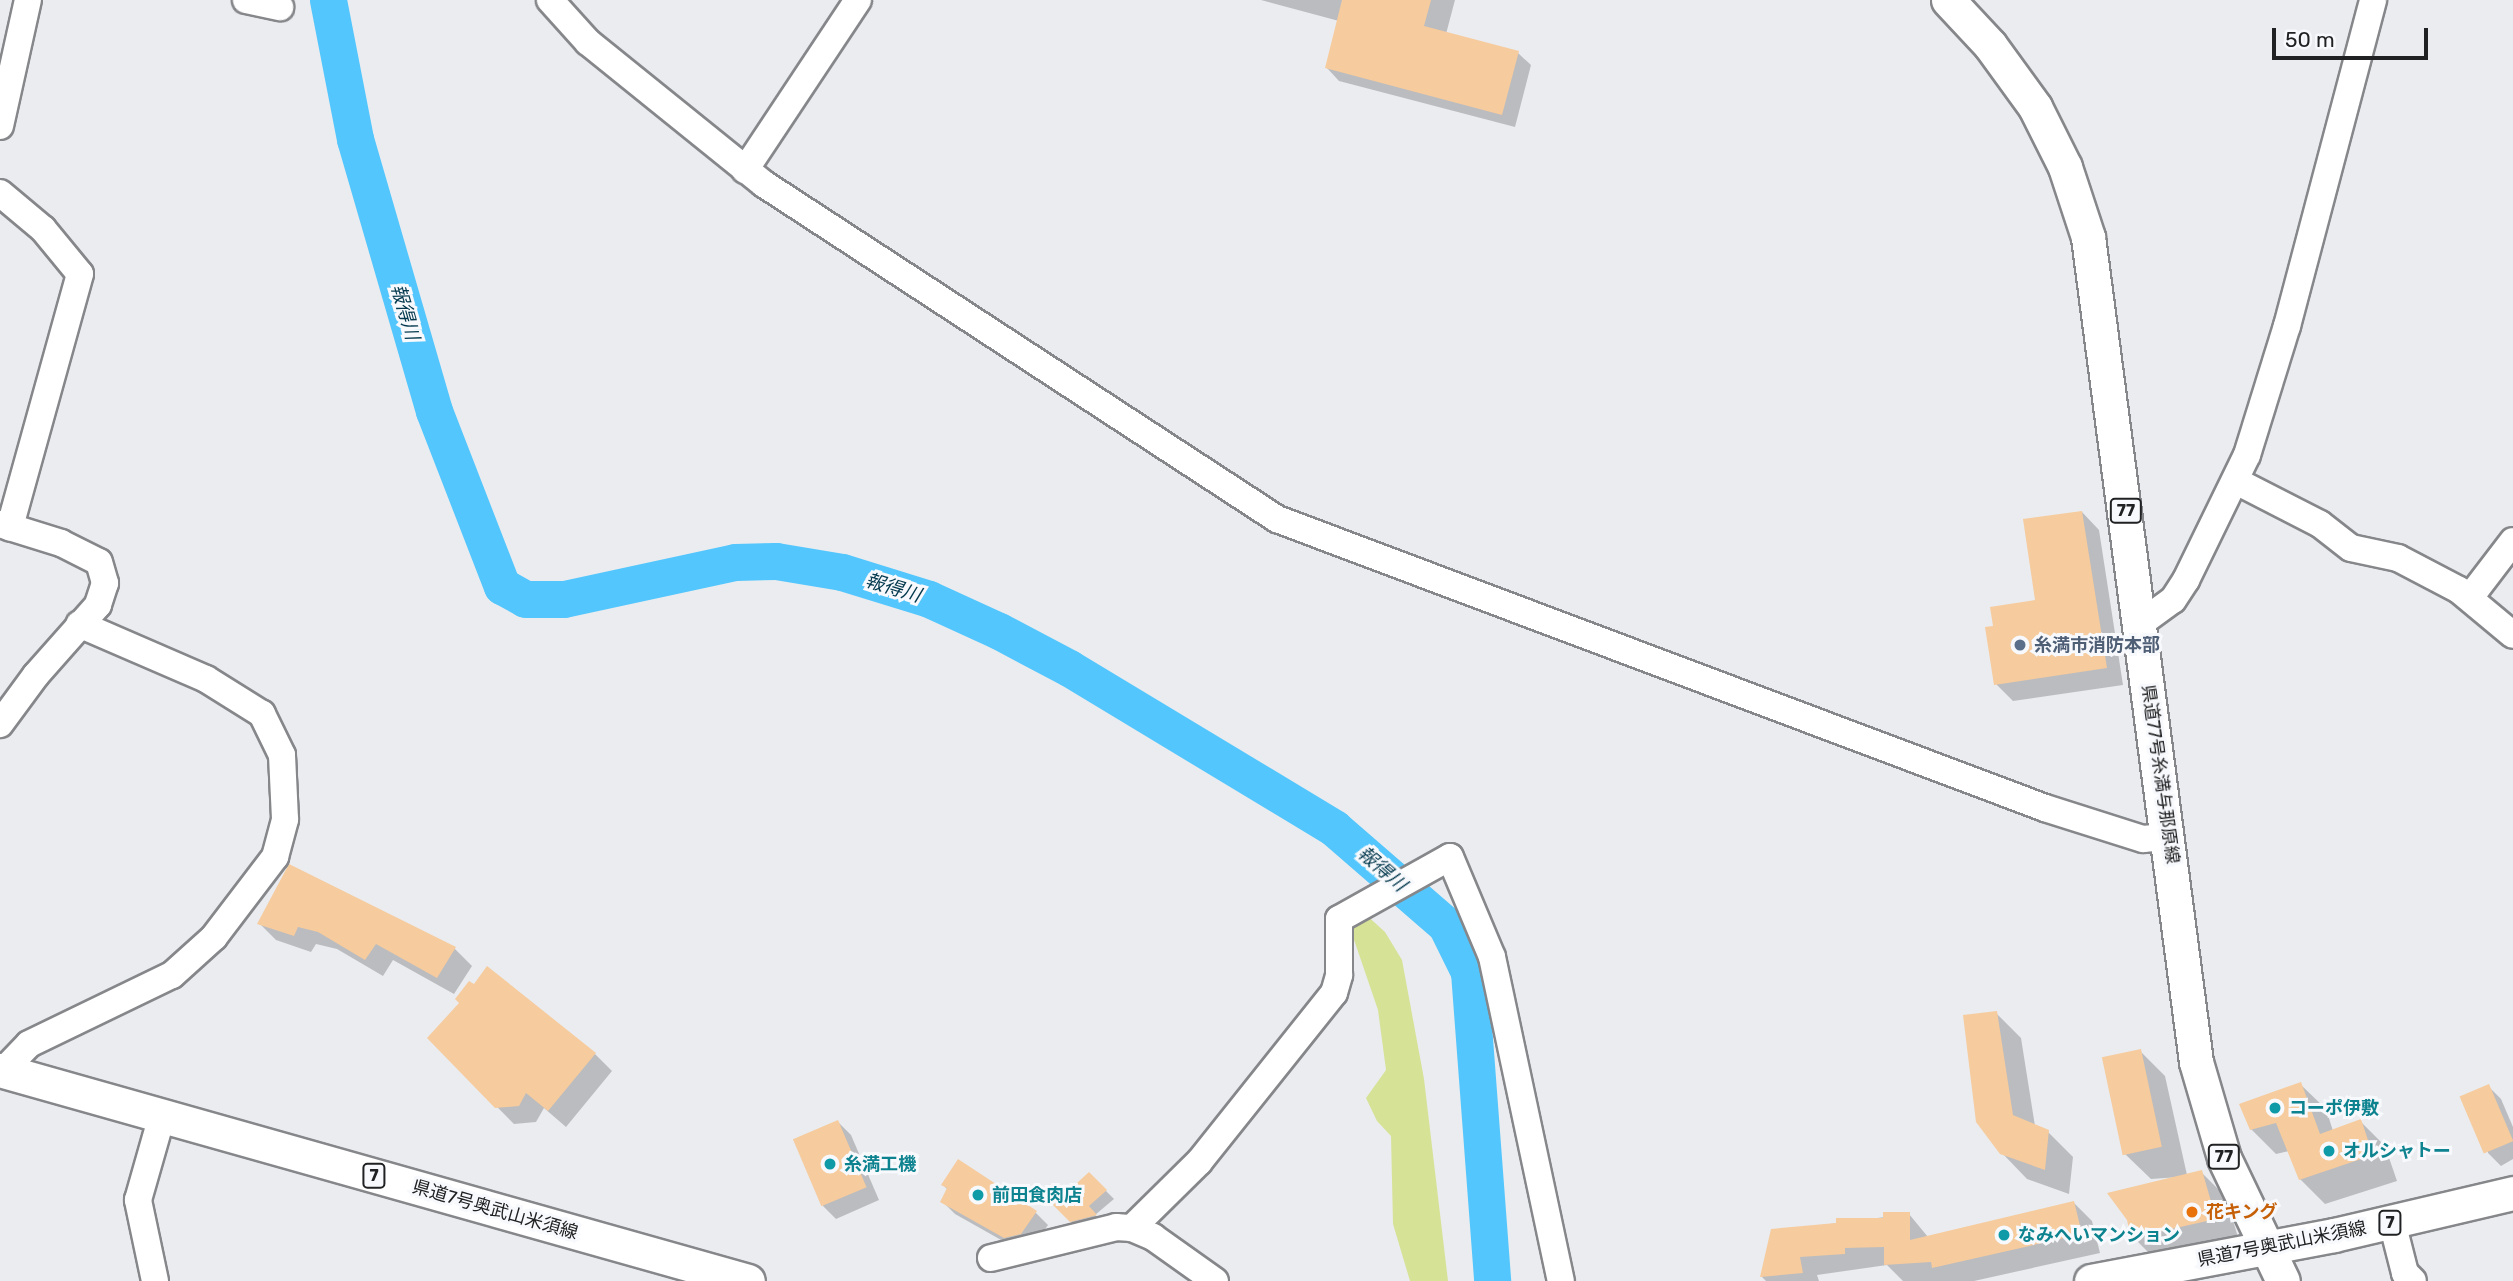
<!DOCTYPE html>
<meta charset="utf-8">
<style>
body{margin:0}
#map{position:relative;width:2513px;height:1281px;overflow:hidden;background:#eaecef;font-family:Rubik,"Noto Sans JP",sans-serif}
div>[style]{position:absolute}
.green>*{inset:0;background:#d6e296}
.shadow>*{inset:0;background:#0003}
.river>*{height:37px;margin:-18.5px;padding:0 18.5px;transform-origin:18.5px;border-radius:18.5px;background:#53c6fd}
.building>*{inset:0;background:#f6cb9d;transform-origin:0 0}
.roads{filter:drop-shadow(2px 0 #86878a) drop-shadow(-2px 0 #86878a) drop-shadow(0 2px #86878a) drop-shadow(0 -2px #86878a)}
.minor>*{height:26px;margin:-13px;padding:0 13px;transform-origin:13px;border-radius:13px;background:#fff}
.major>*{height:33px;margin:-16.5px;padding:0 16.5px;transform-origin:16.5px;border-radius:16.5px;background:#fff}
.dots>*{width:19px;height:19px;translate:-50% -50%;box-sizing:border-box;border:4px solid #f7f9fc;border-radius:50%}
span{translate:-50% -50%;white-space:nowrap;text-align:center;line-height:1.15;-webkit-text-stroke:6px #f7f9fc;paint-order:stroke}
.shield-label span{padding:2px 5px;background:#f7f9fc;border:2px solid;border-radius:5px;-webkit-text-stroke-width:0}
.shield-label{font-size:16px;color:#202122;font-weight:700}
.service-label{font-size:18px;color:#4e5e75;font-weight:700}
.left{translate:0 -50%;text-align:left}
.street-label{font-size:18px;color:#202122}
.culture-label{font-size:18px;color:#0d838f;font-weight:700}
.food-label{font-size:18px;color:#c56008;font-weight:700}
.water-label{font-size:19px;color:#03384d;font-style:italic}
.scale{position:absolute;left:2272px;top:28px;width:156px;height:32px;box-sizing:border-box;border:4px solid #202122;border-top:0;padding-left:9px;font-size:21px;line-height:24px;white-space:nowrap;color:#202122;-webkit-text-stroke:5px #f7f9fc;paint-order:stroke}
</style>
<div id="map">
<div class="green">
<div style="clip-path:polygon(1363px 912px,1385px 932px,1402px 960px,1424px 1079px,1448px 1281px,1410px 1281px,1393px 1224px,1391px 1136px,1377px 1121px,1366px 1098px,1386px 1070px,1378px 1010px,1350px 928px)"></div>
</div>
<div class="shadow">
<div style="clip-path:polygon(1261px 0,1455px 0,1446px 34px,1518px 53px,1531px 65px,1515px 127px,1339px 81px,1327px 68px,1339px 21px)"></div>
<div style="clip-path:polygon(2082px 512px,2099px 530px,2123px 685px,2013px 701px,1996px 684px,1995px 628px,2037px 601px)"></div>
<div style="clip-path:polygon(289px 867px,455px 949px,472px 966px,454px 994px,393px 960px,383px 976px,337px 949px,316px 944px,311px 952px,276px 940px,259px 923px)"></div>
<div style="clip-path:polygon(475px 986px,595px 1054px,612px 1071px,566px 1127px,544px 1108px,536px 1122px,514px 1124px,429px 1038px)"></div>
<div style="clip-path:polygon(1996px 1013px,2021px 1038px,2035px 1126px,2048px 1132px,2073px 1157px,2069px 1194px,2027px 1179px,2002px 1153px)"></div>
<div style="clip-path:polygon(2140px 1051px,2165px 1076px,2187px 1175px,2201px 1172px,2226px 1197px,2240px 1244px,2158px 1262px,2133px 1237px,2179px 1177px,2151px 1179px,2125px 1154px)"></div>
<div style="clip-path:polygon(2300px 1084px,2326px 1109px,2333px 1131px,2360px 1121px,2385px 1146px,2397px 1181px,2325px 1204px,2300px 1179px,2289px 1151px,2276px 1154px,2251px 1129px)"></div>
<div style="clip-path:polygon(2488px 1086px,2501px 1099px,2513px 1127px,2513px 1159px,2501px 1166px,2488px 1153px)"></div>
<div style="clip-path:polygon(838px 1122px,851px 1135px,879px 1200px,836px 1219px,823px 1206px)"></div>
<div style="clip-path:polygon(1089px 1174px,1114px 1199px,1095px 1215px,1104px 1224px,1080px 1230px,1055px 1205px)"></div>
<div style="clip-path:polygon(943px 1185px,1035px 1212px,1048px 1225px,1033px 1247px,1019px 1250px,955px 1214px,942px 1201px,948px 1190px)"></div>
<div style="clip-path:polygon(2074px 1203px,2092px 1221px,2100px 1253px,1974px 1281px,1903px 1281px,1887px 1265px,1817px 1275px,1819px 1281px,1766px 1281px,1762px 1277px,1773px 1231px,1909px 1214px,1928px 1237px)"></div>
</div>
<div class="river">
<div style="left:328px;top:0;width:142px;rotate:79deg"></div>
<div style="left:355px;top:139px;width:283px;rotate:73.8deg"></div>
<div style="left:434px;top:411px;width:188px;rotate:68.8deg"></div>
<div style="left:502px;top:586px;width:26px;rotate:29deg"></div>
<div style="left:525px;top:599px;width:39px"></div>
<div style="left:564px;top:599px;width:175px;rotate:-12.2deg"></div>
<div style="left:735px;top:562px;width:41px;rotate:-1.4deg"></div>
<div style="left:776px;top:561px;width:67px;rotate:9.5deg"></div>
<div style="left:842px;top:572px;width:91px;rotate:17.2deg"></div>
<div style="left:929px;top:599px;width:77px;rotate:24.6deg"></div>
<div style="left:999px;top:631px;width:79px;rotate:27.9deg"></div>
<div style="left:1069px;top:668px;width:310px;rotate:31.1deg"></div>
<div style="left:1334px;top:828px;width:148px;rotate:40.9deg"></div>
<div style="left:1446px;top:925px;width:52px;rotate:63.9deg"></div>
<div style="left:1469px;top:972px;width:310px;rotate:85.7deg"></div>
</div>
<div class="building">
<div style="clip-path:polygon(1342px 0,1431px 0,1424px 26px,1519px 51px,1502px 115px,1325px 68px)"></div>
<div style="clip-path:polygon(2082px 511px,2107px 668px,1994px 685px,1985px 627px,1993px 626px,1990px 607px,2035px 600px,2023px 519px)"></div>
<div style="clip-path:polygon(289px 864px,456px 947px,437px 978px,376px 944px,365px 960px,318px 932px,298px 927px,294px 936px,257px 924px)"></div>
<div style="clip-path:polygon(487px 966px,596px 1053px,548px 1111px,526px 1093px,519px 1106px,495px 1108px,427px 1038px,459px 1003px,455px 999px,469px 981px,474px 984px)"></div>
<div style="clip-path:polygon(1997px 1011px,2013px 1115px,2049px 1130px,2045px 1170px,2000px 1154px,1976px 1122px,1963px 1015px)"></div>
<div style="left:2141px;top:1049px;width:100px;height:40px;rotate:78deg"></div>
<div style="clip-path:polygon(2301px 1082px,2320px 1134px,2361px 1119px,2373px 1155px,2299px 1180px,2276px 1123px,2250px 1130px,2239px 1104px)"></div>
<div style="left:2489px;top:1084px;width:62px;height:32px;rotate:67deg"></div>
<div style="left:838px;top:1120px;width:73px;height:49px;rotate:67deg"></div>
<div style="clip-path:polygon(958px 1159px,1037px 1211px,1021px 1234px,1004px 1238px,940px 1202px,947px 1188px,941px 1185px)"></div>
<div style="clip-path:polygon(2202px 1170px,2216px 1219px,2131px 1238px,2127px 1220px,2107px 1193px)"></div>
<div style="clip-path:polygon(1089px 1172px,1107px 1190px,1089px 1206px,1097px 1215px,1070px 1222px,1053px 1205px)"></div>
<div style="clip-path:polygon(2074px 1201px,2082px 1234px,1932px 1268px,1931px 1262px,1884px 1265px,1884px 1247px,1845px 1248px,1845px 1254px,1800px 1257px,1803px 1273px,1760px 1277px,1771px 1229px,1836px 1223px,1836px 1218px,1883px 1218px,1883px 1212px,1910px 1212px,1910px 1240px)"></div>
</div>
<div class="roads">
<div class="minor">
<div style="left:246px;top:0;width:35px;rotate:12deg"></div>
<div style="left:550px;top:0;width:57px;rotate:47.9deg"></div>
<div style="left:588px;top:42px;width:226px;rotate:38.9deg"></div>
<div style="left:764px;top:184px;width:613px;rotate:33.15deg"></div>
<div style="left:1277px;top:519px;width:821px;rotate:20.62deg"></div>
<div style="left:2045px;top:808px;width:103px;rotate:17.6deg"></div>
<div style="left:2143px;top:839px;width:25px;rotate:-5deg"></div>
<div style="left:0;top:126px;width:129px;rotate:-77.5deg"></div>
<div style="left:745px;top:170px;width:204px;rotate:-56.4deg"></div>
<div style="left:0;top:193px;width:56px;rotate:39.9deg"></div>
<div style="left:43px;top:229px;width:58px;rotate:50.6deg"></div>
<div style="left:80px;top:274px;width:263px;rotate:105.5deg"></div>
<div style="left:2236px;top:481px;width:94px;rotate:27.1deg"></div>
<div style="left:2320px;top:524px;width:39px;rotate:38deg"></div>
<div style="left:2351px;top:548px;width:48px;rotate:12deg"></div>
<div style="left:2398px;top:558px;width:69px;rotate:27.7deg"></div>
<div style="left:2459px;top:590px;width:70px;rotate:39.8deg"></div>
<div style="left:0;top:524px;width:64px;rotate:17.3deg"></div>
<div style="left:61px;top:543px;width:42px;rotate:26.6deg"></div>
<div style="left:99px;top:562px;width:22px;rotate:74deg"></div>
<div style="left:105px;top:583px;width:23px;rotate:108deg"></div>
<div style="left:98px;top:605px;width:94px;rotate:131.5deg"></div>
<div style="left:36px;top:675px;width:61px;rotate:126.3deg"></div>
<div style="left:2471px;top:596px;width:69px;rotate:-52.6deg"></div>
<div style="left:2141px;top:623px;width:39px;rotate:-36deg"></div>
<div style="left:2173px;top:600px;width:24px;rotate:-57deg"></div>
<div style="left:2186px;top:580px;width:139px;rotate:-64deg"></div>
<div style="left:2247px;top:455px;width:135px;rotate:-72.8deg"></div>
<div style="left:2287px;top:326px;width:337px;rotate:-75.2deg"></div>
<div style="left:3px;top:1071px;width:37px;rotate:-46deg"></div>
<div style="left:29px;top:1044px;width:159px;rotate:-25.8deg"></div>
<div style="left:172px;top:975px;width:57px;rotate:-42.1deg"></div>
<div style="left:214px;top:937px;width:101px;rotate:-52.7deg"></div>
<div style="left:275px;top:857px;width:39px;rotate:-75deg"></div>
<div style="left:285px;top:819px;width:64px;rotate:-92.7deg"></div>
<div style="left:282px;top:755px;width:46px;rotate:-116deg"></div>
<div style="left:262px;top:714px;width:66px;rotate:-148deg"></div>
<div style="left:206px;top:679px;width:138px;rotate:-156.6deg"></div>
<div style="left:2392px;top:1222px;width:53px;rotate:75.7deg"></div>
<div style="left:2405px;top:1273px;width:11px;rotate:45deg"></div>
<div style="left:1132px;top:1228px;width:94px;rotate:-44.6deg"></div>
<div style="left:1199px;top:1162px;width:216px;rotate:-51.4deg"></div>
<div style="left:1334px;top:993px;width:19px;rotate:-74deg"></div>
<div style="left:1339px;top:975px;width:56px;rotate:-90deg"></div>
<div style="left:1339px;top:919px;width:127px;rotate:-29.2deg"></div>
<div style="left:1450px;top:857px;width:108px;rotate:67.2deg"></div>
<div style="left:1492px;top:957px;width:331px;rotate:78deg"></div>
<div style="left:991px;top:1258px;width:129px;rotate:-13.9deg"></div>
<div style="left:1116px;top:1227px;width:16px;rotate:4deg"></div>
<div style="left:1132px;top:1228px;width:23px;rotate:23deg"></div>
<div style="left:1153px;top:1237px;width:76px;rotate:35.4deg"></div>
<div style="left:155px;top:1281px;width:83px;rotate:-101.9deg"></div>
<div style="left:138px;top:1200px;width:87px;rotate:-74.1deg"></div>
</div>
<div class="major">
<div style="left:1948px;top:0;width:62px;rotate:47deg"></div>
<div style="left:1990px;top:45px;width:77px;rotate:54deg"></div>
<div style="left:2035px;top:107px;width:67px;rotate:63.4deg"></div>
<div style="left:2065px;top:167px;width:74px;rotate:71.8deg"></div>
<div style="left:2088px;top:237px;width:832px;rotate:82.54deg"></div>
<div style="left:2196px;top:1062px;width:100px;rotate:73.7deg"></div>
<div style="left:2224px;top:1158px;width:136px;rotate:64.4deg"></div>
<div style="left:0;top:1070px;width:777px;rotate:15.75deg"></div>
<div style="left:2091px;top:1281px;width:247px;rotate:-10.7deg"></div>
<div style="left:2334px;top:1235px;width:184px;rotate:-13.2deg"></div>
</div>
</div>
<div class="dots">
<div style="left:2020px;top:645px;background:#5c6f8a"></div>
<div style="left:2275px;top:1108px;background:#0f9aa8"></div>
<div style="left:2329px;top:1151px;background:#0f9aa8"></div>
<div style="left:830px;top:1164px;background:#0f9aa8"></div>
<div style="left:978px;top:1195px;background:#0f9aa8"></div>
<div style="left:2192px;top:1212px;background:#e8710a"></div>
<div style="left:2004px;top:1235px;background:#0f9aa8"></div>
</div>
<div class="shield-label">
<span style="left:2126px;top:511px">77</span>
<span style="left:2224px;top:1157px">77</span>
<span style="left:374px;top:1176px">7</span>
<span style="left:2390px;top:1223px">7</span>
</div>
<div class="service-label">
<span class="left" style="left:2034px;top:645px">糸満市消防本部</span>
</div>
<div class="street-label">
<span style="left:2160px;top:774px;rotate:82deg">県道77号糸満与那原線</span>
<span style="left:495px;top:1210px;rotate:16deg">県道7号奥武山米須線</span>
<span style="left:2282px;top:1244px;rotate:-11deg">県道7号奥武山米須線</span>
</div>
<div class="culture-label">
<span class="left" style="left:2289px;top:1108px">コーポ伊敷</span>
<span class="left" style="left:2343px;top:1151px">オルシャトー</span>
<span class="left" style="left:844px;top:1164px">糸満工機</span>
<span class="left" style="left:992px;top:1195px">前田食肉店</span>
<span class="left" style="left:2018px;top:1235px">なみへいマンション</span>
</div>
<div class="food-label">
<span class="left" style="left:2206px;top:1212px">花キング</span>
</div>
<div class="water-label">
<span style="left:405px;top:312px;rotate:74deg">報得川</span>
<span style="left:893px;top:588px;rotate:17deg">報得川</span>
<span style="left:1382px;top:869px;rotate:41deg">報得川</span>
</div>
<div class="scale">50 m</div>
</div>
